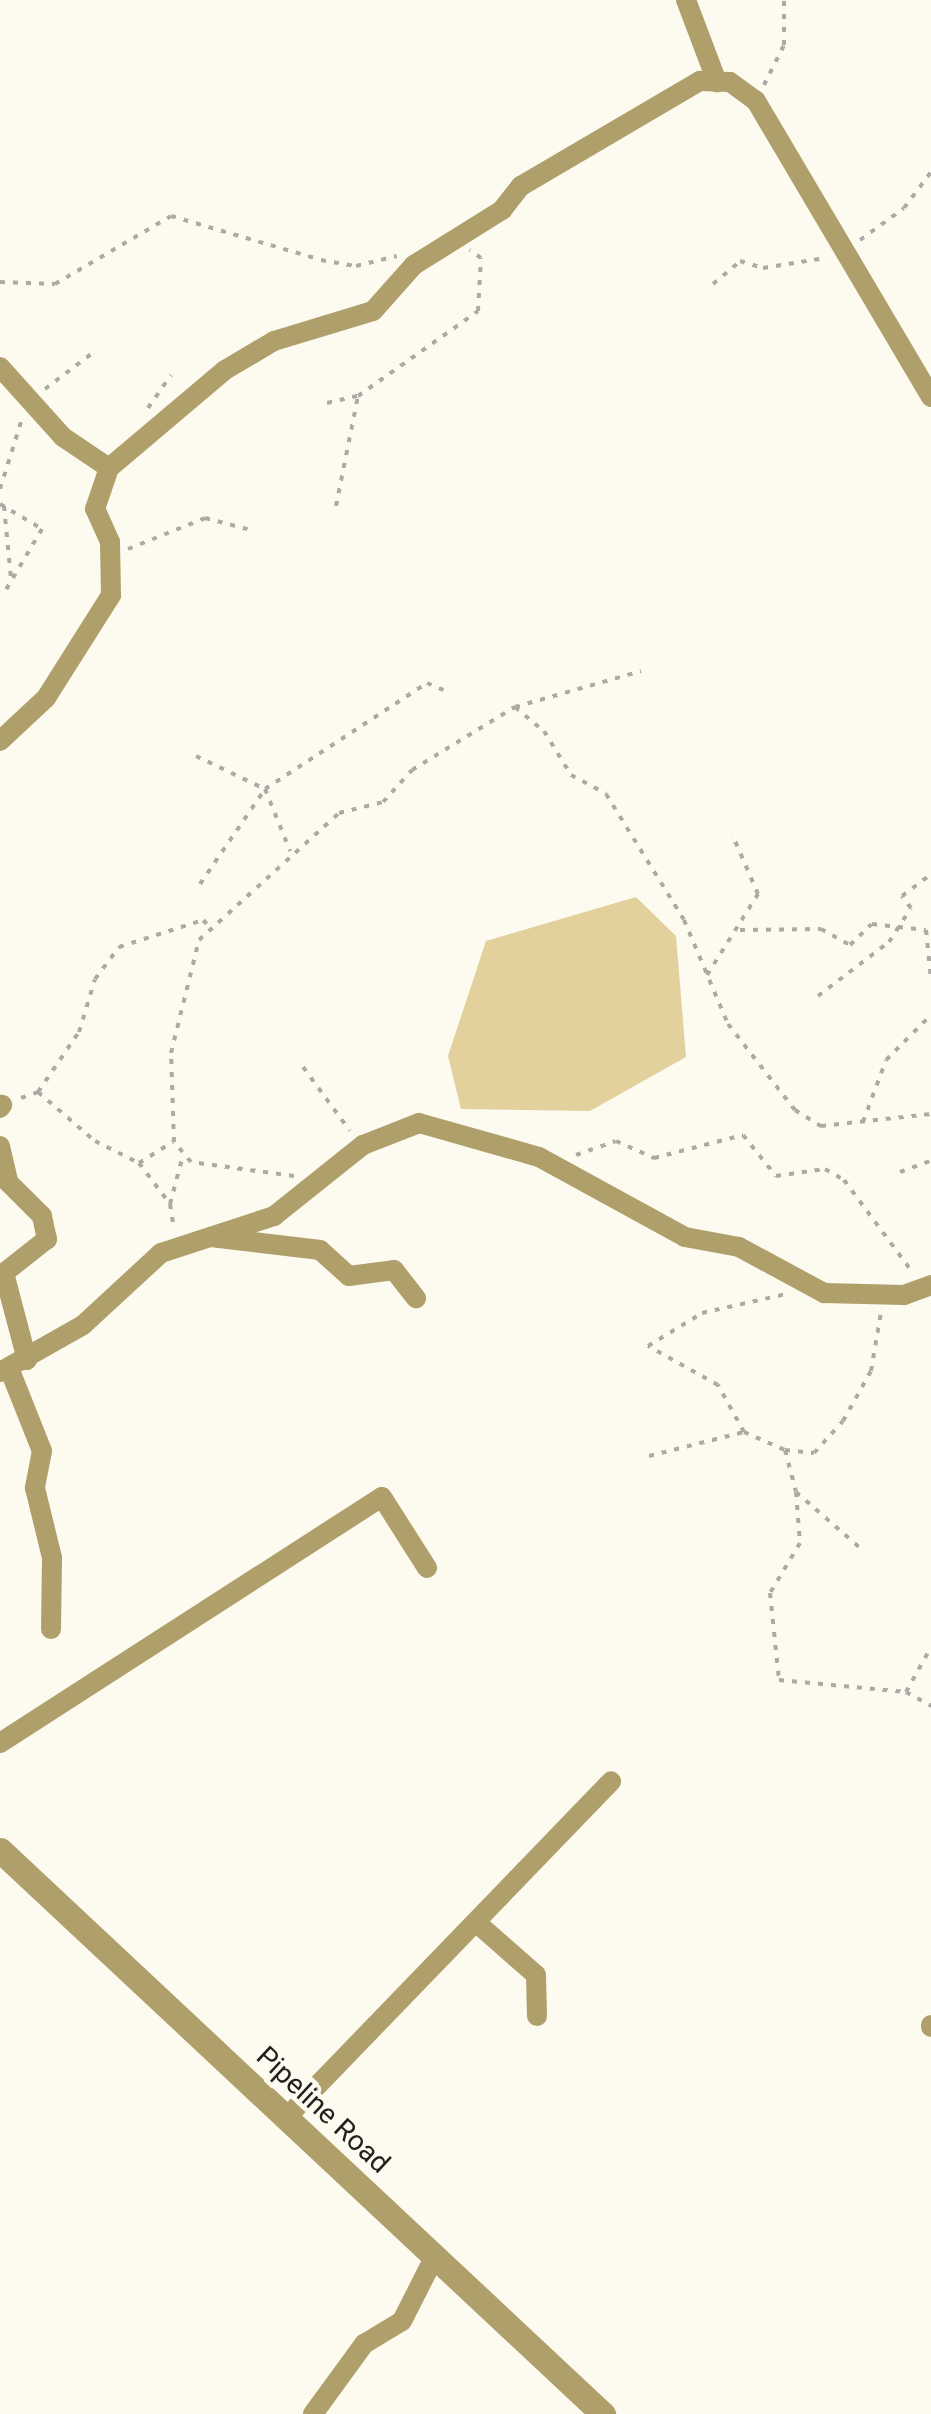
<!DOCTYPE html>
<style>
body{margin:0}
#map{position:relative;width:931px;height:2414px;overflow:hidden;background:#fdfaf0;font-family:Roboto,sans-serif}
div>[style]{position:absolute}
.green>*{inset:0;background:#e2d19d}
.path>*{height:4px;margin-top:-2px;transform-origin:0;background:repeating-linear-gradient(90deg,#acaaa3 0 5px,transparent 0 13px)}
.minor>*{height:20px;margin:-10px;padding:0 10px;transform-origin:10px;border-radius:10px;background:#af9f6b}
.tertiary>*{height:25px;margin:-12.5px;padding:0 12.5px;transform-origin:12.5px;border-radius:12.5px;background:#af9f6b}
span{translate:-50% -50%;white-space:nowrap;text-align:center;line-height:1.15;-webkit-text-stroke:9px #fdfaf0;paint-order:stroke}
.street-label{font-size:28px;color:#201f1c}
</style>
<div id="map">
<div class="green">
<div style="clip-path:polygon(636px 897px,676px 936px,686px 1057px,590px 1111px,461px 1109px,448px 1056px,486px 941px)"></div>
</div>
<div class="path">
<div style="left:764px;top:85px;width:45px;rotate:-63.4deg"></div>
<div style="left:784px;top:45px;width:45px;rotate:-90deg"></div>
<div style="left:860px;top:240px;width:54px;rotate:-36deg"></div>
<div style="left:904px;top:208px;width:45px;rotate:-53.1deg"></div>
<div style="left:0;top:282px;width:55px;rotate:2.1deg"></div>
<div style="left:55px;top:284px;width:134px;rotate:-30.4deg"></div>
<div style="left:171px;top:216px;width:156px;rotate:16.3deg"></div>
<div style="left:321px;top:260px;width:36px;rotate:10deg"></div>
<div style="left:356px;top:266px;width:42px;rotate:-13.7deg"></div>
<div style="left:713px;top:284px;width:35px;rotate:-40deg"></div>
<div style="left:740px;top:261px;width:24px;rotate:17deg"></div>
<div style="left:763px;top:268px;width:63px;rotate:-9.2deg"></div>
<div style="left:45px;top:389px;width:61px;rotate:-37.1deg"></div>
<div style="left:327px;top:403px;width:32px;rotate:-13deg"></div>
<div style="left:358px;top:396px;width:147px;rotate:-35.3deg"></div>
<div style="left:478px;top:311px;width:53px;rotate:-86.8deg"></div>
<div style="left:481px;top:258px;width:14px;rotate:-144deg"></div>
<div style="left:148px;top:408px;width:40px;rotate:-55.1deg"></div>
<div style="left:0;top:489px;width:73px;rotate:-72.6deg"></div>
<div style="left:0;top:504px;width:49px;rotate:30.8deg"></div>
<div style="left:42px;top:529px;width:74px;rotate:120.7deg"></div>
<div style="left:4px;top:506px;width:73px;rotate:84.5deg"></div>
<div style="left:336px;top:506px;width:112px;rotate:-78.7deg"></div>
<div style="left:128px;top:549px;width:83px;rotate:-21.9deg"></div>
<div style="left:205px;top:518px;width:48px;rotate:14.6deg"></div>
<div style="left:515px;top:707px;width:38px;rotate:40deg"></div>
<div style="left:544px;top:731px;width:52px;rotate:58.5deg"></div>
<div style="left:571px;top:775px;width:40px;rotate:28deg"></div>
<div style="left:606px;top:794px;width:148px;rotate:58.2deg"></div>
<div style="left:684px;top:920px;width:113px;rotate:67.1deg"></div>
<div style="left:728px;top:1024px;width:109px;rotate:52.1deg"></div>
<div style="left:795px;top:1110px;width:31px;rotate:32deg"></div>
<div style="left:821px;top:1126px;width:111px;rotate:-6.2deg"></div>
<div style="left:196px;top:756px;width:76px;rotate:25.6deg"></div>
<div style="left:265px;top:789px;width:67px;rotate:68deg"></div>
<div style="left:200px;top:884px;width:115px;rotate:-55.6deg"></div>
<div style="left:265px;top:789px;width:194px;rotate:-33.2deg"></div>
<div style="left:427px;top:683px;width:26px;rotate:23deg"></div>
<div style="left:740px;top:930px;width:81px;rotate:-0.7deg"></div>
<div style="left:821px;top:929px;width:33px;rotate:29deg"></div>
<div style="left:850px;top:945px;width:30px;rotate:-44deg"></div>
<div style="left:872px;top:924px;width:54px;rotate:6.3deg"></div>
<div style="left:926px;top:930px;width:49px;rotate:84.2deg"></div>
<div style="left:707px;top:975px;width:96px;rotate:-57.8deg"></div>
<div style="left:758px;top:894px;width:65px;rotate:-113.4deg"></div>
<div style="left:818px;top:996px;width:89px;rotate:-37.3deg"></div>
<div style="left:889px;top:942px;width:40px;rotate:-57.1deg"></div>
<div style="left:911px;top:908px;width:15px;rotate:-127deg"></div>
<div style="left:902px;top:896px;width:36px;rotate:-37deg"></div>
<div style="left:303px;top:1067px;width:79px;rotate:53.7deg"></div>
<div style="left:38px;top:1092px;width:75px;rotate:40.7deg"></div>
<div style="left:95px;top:1141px;width:49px;rotate:26.6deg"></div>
<div style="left:139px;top:1163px;width:51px;rotate:52.9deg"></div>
<div style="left:170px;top:1204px;width:24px;rotate:81deg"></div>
<div style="left:21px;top:1098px;width:18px;rotate:-19deg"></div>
<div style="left:38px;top:1092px;width:73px;rotate:-55.7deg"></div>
<div style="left:79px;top:1032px;width:55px;rotate:-73.2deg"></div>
<div style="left:95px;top:979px;width:40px;rotate:-53deg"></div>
<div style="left:119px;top:947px;width:88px;rotate:-17.8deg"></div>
<div style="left:203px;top:920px;width:11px;rotate:45deg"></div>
<div style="left:863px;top:1122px;width:66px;rotate:-69.6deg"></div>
<div style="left:886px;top:1060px;width:64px;rotate:-45deg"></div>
<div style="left:576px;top:1155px;width:42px;rotate:-19.3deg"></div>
<div style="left:616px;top:1141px;width:42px;rotate:24.1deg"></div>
<div style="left:654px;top:1158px;width:92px;rotate:-14.5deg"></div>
<div style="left:743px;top:1135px;width:53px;rotate:51.2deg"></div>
<div style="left:776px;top:1176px;width:49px;rotate:-8.1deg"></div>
<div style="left:825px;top:1169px;width:22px;rotate:30deg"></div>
<div style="left:844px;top:1180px;width:116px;rotate:53.4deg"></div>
<div style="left:139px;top:1163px;width:40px;rotate:-32deg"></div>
<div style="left:900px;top:1172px;width:33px;rotate:-20deg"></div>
<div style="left:294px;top:1176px;width:104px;rotate:-172.3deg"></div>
<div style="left:191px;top:1162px;width:26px;rotate:-130deg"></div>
<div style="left:174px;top:1142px;width:89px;rotate:-91.9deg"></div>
<div style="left:171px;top:1053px;width:116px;rotate:-76.1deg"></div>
<div style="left:199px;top:940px;width:189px;rotate:-42.2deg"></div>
<div style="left:339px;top:813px;width:45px;rotate:-14deg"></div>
<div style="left:383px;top:802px;width:43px;rotate:-47.8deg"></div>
<div style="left:412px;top:770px;width:121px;rotate:-31.5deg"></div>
<div style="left:515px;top:707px;width:131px;rotate:-15.9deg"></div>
<div style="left:170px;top:1204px;width:51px;rotate:-75.1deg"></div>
<div style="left:744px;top:1432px;width:54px;rotate:-119deg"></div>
<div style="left:718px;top:1385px;width:80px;rotate:-150.9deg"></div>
<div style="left:648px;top:1346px;width:63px;rotate:-31.4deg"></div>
<div style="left:702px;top:1313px;width:86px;rotate:-12.7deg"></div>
<div style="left:785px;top:1450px;width:29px;rotate:6deg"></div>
<div style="left:814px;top:1453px;width:43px;rotate:-47.8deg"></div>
<div style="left:843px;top:1421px;width:57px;rotate:-60.8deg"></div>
<div style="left:871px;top:1371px;width:60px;rotate:-80.4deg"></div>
<div style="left:649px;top:1456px;width:98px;rotate:-14.2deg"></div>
<div style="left:744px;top:1432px;width:45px;rotate:23.7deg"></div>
<div style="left:785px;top:1450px;width:43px;rotate:75.3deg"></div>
<div style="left:796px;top:1492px;width:84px;rotate:41.1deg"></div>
<div style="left:796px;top:1492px;width:51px;rotate:85.5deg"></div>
<div style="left:800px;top:1543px;width:58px;rotate:121deg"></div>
<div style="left:770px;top:1593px;width:87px;rotate:84.1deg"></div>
<div style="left:779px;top:1680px;width:128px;rotate:5.4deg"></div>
<div style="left:906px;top:1692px;width:51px;rotate:-60.9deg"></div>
<div style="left:906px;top:1692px;width:29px;rotate:29deg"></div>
</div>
<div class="minor">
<div style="left:686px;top:0;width:88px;rotate:69.3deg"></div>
<div style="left:0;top:367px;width:94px;rotate:48deg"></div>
<div style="left:63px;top:437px;width:55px;rotate:34deg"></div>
<div style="left:0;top:741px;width:63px;rotate:-43.1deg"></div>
<div style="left:46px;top:698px;width:122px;rotate:-57.7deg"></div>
<div style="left:111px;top:595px;width:53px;rotate:-91.1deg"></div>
<div style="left:110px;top:542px;width:36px;rotate:-114deg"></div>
<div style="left:95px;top:509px;width:43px;rotate:-71.1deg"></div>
<div style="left:109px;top:468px;width:152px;rotate:-40.2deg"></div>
<div style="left:225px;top:370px;width:57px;rotate:-30.6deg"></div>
<div style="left:274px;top:341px;width:103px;rotate:-16.9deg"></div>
<div style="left:373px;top:311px;width:62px;rotate:-48.3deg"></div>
<div style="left:414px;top:265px;width:104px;rotate:-32deg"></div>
<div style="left:502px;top:210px;width:31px;rotate:-52deg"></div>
<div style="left:521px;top:186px;width:208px;rotate:-30.4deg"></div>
<div style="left:700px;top:81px;width:30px;rotate:2deg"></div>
<div style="left:730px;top:82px;width:32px;rotate:36deg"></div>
<div style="left:756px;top:101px;width:344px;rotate:59.4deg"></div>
<div style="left:0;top:1108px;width:4px;rotate:-56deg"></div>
<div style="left:0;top:1146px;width:37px;rotate:77deg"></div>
<div style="left:8px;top:1182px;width:48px;rotate:45deg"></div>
<div style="left:42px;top:1216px;width:24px;rotate:78deg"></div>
<div style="left:47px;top:1239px;width:55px;rotate:141.7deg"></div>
<div style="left:4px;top:1273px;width:90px;rotate:75.2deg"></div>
<div style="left:211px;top:1237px;width:110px;rotate:6.8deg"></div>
<div style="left:320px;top:1250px;width:39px;rotate:42deg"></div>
<div style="left:349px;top:1276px;width:45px;rotate:-7.6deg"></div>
<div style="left:394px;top:1270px;width:36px;rotate:52deg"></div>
<div style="left:9px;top:1368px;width:89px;rotate:68.3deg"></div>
<div style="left:42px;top:1451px;width:38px;rotate:101deg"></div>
<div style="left:35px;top:1488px;width:72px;rotate:76.3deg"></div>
<div style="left:52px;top:1558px;width:71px;rotate:90.8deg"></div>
<div style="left:0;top:1372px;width:95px;rotate:-29.5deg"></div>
<div style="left:83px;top:1325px;width:106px;rotate:-42.7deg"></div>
<div style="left:161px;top:1253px;width:119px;rotate:-18.1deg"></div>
<div style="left:274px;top:1216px;width:114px;rotate:-38.6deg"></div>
<div style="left:363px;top:1145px;width:60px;rotate:-21.4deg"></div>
<div style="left:419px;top:1123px;width:125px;rotate:15.8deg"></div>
<div style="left:539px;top:1157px;width:166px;rotate:28.7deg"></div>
<div style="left:685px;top:1237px;width:55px;rotate:10.5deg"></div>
<div style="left:739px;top:1247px;width:97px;rotate:28.4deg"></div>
<div style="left:824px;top:1293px;width:80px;rotate:1.4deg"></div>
<div style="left:904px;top:1295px;width:29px;rotate:-20deg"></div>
<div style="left:0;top:1743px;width:454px;rotate:-32.8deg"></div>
<div style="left:382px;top:1497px;width:84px;rotate:57.6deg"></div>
<div style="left:478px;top:1924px;width:77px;rotate:41.3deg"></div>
<div style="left:536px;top:1975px;width:41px;rotate:88.6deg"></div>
<div style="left:931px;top:2025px;width:2px;rotate:90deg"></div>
<div style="left:286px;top:2118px;width:468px;rotate:-46deg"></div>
<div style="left:313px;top:2414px;width:87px;rotate:-53.9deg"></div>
<div style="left:364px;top:2344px;width:44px;rotate:-31.2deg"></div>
<div style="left:402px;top:2321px;width:73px;rotate:-63.1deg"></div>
</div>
<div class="tertiary">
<div style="left:0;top:1850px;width:826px;rotate:43.09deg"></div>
</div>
<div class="street-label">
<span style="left:323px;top:2110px;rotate:43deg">Pipeline Road</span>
</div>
</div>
